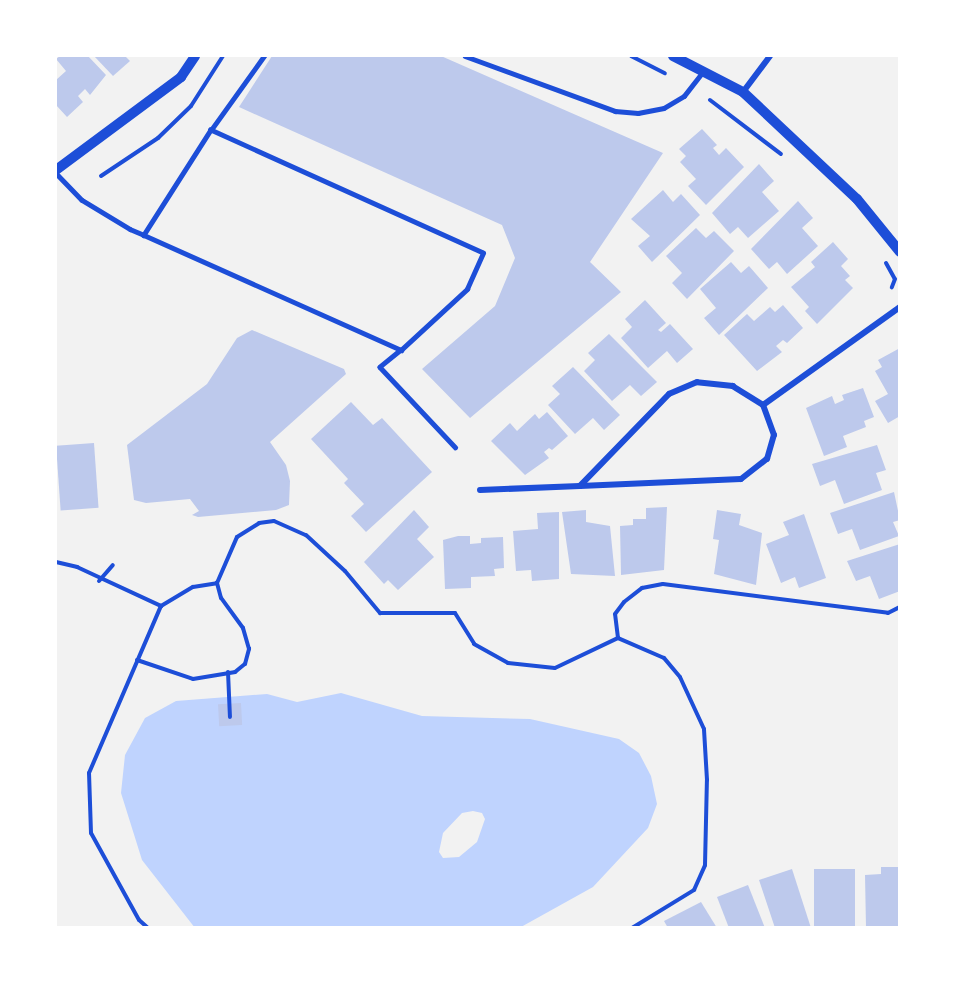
<!DOCTYPE html>
<style>
body{margin:0}
#map{position:relative;width:955px;height:983px;overflow:hidden;background:#f2f2f2;font-family:"PT Sans Narrow",sans-serif}
div>[style]{position:absolute}
.water>*{inset:0;background:#bfd3fe}
.building>*{inset:0;background:#bdc9ec;transform-origin:0 0}
.path>*{height:4px;margin:-2px;padding:0 2px;transform-origin:2px;border-radius:2px;background:#1d4ed8}
.service>*{height:4.5px;margin:-2.25px;padding:0 2.25px;transform-origin:2.25px;border-radius:2.25px;background:#1d4ed8}
.minor>*{height:6px;margin:-3px;padding:0 3px;transform-origin:3px;border-radius:3px;background:#1d4ed8}
.tertiary>*{height:10px;margin:-5px;padding:0 5px;transform-origin:5px;border-radius:5px;background:#1d4ed8}
span{translate:-50% -50%;white-space:nowrap;text-align:center;line-height:1.15;-webkit-text-stroke:4.5px #fff;paint-order:stroke}
.frame{position:absolute;inset:0;border:57px solid #fff;pointer-events:none}
</style>
<div id="map">
<div class="water">
<div style="clip-path:polygon(evenodd,341px 693px,422px 716px,530px 719px,619px 739px,639px 753px,651px 776px,657px 804px,648px 828px,593px 887px,521px 927px,195px 928px,142px 860px,121px 793px,125px 755px,145px 718px,176px 701px,267px 694px,297px 702px,341px 693px,473px 811px,482px 813px,485px 819px,477px 842px,459px 857px,443px 858px,439px 852px,443px 833px,462px 813px,473px 811px)"></div>
</div>
<div class="building">
<div style="clip-path:polygon(60px 56px,88px 56px,106px 75px,90px 95px,85px 89px,78px 96px,83px 102px,67px 117px,56px 105px,56px 80px,66px 71px,56px 59px)"></div>
<div style="clip-path:polygon(94px 56px,125px 56px,130px 61px,113px 76px)"></div>
<div style="clip-path:polygon(272px 56px,441px 56px,663px 153px,590px 262px,621px 292px,470px 418px,422px 369px,495px 306px,515px 258px,502px 225px,239px 107px)"></div>
<div style="clip-path:polygon(702px 129px,717px 145px,713px 148px,719px 155px,726px 148px,744px 167px,706px 205px,688px 186px,696px 179px,680px 162px,686px 156px,679px 149px)"></div>
<div style="clip-path:polygon(759px 164px,774px 181px,762px 192px,779px 211px,748px 238px,738px 227px,730px 234px,712px 213px)"></div>
<div style="clip-path:polygon(663px 190px,673px 202px,681px 194px,700px 215px,652px 262px,638px 246px,650px 236px,631px 219px)"></div>
<div style="clip-path:polygon(798px 201px,813px 218px,802px 228px,818px 246px,787px 274px,777px 262px,769px 269px,751px 249px)"></div>
<div style="clip-path:polygon(696px 228px,706px 238px,714px 231px,734px 251px,687px 299px,672px 283px,682px 273px,666px 256px)"></div>
<div style="clip-path:polygon(833px 242px,848px 259px,841px 266px,850px 276px,845px 280px,853px 288px,817px 324px,805px 311px,809px 307px,791px 287px,815px 267px,811px 262px)"></div>
<div style="clip-path:polygon(731px 262px,741px 273px,749px 266px,768px 288px,719px 335px,704px 318px,716px 308px,700px 289px)"></div>
<div style="clip-path:polygon(645px 300px,666px 323px,658px 330px,661px 332px,670px 324px,693px 349px,677px 363px,667px 351px,648px 368px,621px 338px,632px 327px,625px 319px)"></div>
<div style="clip-path:polygon(783px 305px,803px 328px,787px 343px,783px 340px,776px 346px,782px 352px,757px 371px,724px 335px,747px 314px,754px 321px,770px 307px,775px 312px)"></div>
<div style="clip-path:polygon(252px 330px,344px 369px,346px 374px,270px 442px,286px 465px,290px 481px,289px 505px,276px 510px,198px 517px,192px 515px,199px 511px,190px 499px,146px 503px,134px 500px,127px 445px,207px 384px,237px 338px)"></div>
<div style="clip-path:polygon(609px 334px,657px 382px,641px 396px,630px 385px,612px 401px,584px 371px,595px 360px,588px 353px)"></div>
<div style="clip-path:polygon(900px 348px,900px 416px,888px 423px,875px 401px,888px 394px,875px 371px,882px 367px,878px 360px)"></div>
<div style="clip-path:polygon(573px 367px,620px 415px,604px 430px,593px 418px,575px 434px,548px 405px,560px 394px,552px 386px)"></div>
<div style="clip-path:polygon(863px 388px,874px 417px,864px 421px,866px 427px,843px 436px,847px 447px,824px 456px,806px 408px,832px 396px,835px 404px,844px 400px,842px 395px)"></div>
<div style="clip-path:polygon(351px 402px,373px 425px,382px 418px,432px 472px,366px 532px,351px 516px,364px 504px,344px 483px,348px 479px,311px 439px)"></div>
<div style="clip-path:polygon(547px 412px,568px 436px,552px 450px,549px 448px,544px 452px,549px 458px,525px 475px,491px 441px,510px 423px,517px 431px,535px 414px,539px 419px)"></div>
<div style="left:94px;top:443px;width:65px;height:38px;rotate:86deg"></div>
<div style="clip-path:polygon(877px 445px,886px 470px,876px 473px,882px 490px,844px 504px,835px 480px,820px 486px,812px 464px)"></div>
<div style="clip-path:polygon(894px 492px,900px 520px,893px 522px,899px 536px,860px 550px,852px 529px,838px 534px,830px 513px)"></div>
<div style="clip-path:polygon(667px 507px,664px 570px,621px 575px,620px 526px,633px 525px,633px 519px,646px 519px,646px 508px)"></div>
<div style="clip-path:polygon(414px 510px,429px 527px,417px 539px,434px 557px,398px 590px,388px 580px,384px 584px,364px 562px)"></div>
<div style="clip-path:polygon(586px 510px,586px 522px,610px 526px,615px 576px,571px 574px,562px 512px)"></div>
<div style="clip-path:polygon(717px 510px,741px 514px,739px 525px,762px 533px,756px 585px,714px 574px,719px 540px,713px 539px)"></div>
<div style="clip-path:polygon(559px 512px,559px 579px,532px 581px,531px 570px,516px 571px,513px 531px,538px 529px,537px 513px)"></div>
<div style="clip-path:polygon(804px 514px,826px 578px,799px 588px,795px 577px,781px 583px,766px 544px,789px 535px,783px 522px)"></div>
<div style="clip-path:polygon(458px 536px,470px 536px,470px 544px,481px 543px,481px 538px,503px 537px,504px 568px,494px 569px,495px 576px,471px 577px,471px 588px,445px 589px,443px 540px)"></div>
<div style="clip-path:polygon(900px 544px,900px 591px,879px 599px,870px 576px,856px 581px,847px 561px)"></div>
<div style="left:241px;top:703px;width:22px;height:23px;rotate:87deg"></div>
<div style="clip-path:polygon(881px 867px,900px 867px,900px 928px,866px 928px,865px 875px,881px 874px)"></div>
<div style="clip-path:polygon(792px 869px,811px 928px,775px 928px,759px 880px)"></div>
<div style="left:814px;top:869px;width:41px;height:59px"></div>
<div style="clip-path:polygon(748px 885px,765px 928px,729px 928px,717px 897px)"></div>
<div style="clip-path:polygon(701px 902px,717px 928px,668px 928px,664px 921px)"></div>
</div>
<div class="path">
<div style="left:631px;top:56px;width:38px;rotate:27deg"></div>
<div style="left:710px;top:100px;width:89px;rotate:37.3deg"></div>
<div style="left:101px;top:176px;width:69px;rotate:-33.7deg"></div>
<div style="left:158px;top:138px;width:46px;rotate:-44.1deg"></div>
<div style="left:191px;top:106px;width:59px;rotate:-57.4deg"></div>
<div style="left:886px;top:263px;width:18px;rotate:61deg"></div>
<div style="left:895px;top:279px;width:9px;rotate:111deg"></div>
<div style="left:56px;top:562px;width:22px;rotate:13deg"></div>
<div style="left:77px;top:567px;width:93px;rotate:24.9deg"></div>
<div style="left:99px;top:581px;width:21px;rotate:-49deg"></div>
<div style="left:137px;top:660px;width:59px;rotate:18.7deg"></div>
<div style="left:193px;top:679px;width:43px;rotate:-9.5deg"></div>
<div style="left:235px;top:672px;width:13px;rotate:-39deg"></div>
<div style="left:245px;top:664px;width:16px;rotate:-75deg"></div>
<div style="left:249px;top:649px;width:22px;rotate:-106deg"></div>
<div style="left:243px;top:628px;width:37px;rotate:-126deg"></div>
<div style="left:221px;top:598px;width:16px;rotate:-105deg"></div>
<div style="left:217px;top:583px;width:50px;rotate:-66.5deg"></div>
<div style="left:237px;top:537px;width:26px;rotate:-32deg"></div>
<div style="left:259px;top:523px;width:15px;rotate:-8deg"></div>
<div style="left:274px;top:521px;width:35px;rotate:24deg"></div>
<div style="left:306px;top:535px;width:53px;rotate:42.7deg"></div>
<div style="left:345px;top:571px;width:55px;rotate:50.2deg"></div>
<div style="left:380px;top:613px;width:75px"></div>
<div style="left:455px;top:613px;width:36px;rotate:58deg"></div>
<div style="left:474px;top:644px;width:39px;rotate:29deg"></div>
<div style="left:508px;top:663px;width:47px;rotate:6.1deg"></div>
<div style="left:555px;top:668px;width:70px;rotate:-25.5deg"></div>
<div style="left:228px;top:672px;width:45px;rotate:87.5deg"></div>
<div style="left:148px;top:928px;width:12px;rotate:-138deg"></div>
<div style="left:139px;top:920px;width:99px;rotate:-118.9deg"></div>
<div style="left:91px;top:833px;width:60px;rotate:-91.9deg"></div>
<div style="left:89px;top:773px;width:182px;rotate:-66.7deg"></div>
<div style="left:161px;top:606px;width:37px;rotate:-31deg"></div>
<div style="left:193px;top:587px;width:24px;rotate:-9deg"></div>
<div style="left:583px;top:928px;width:23px"></div>
<div style="left:632px;top:928px;width:73px;rotate:-31.5deg"></div>
<div style="left:694px;top:890px;width:27px;rotate:-66deg"></div>
<div style="left:705px;top:865px;width:85px;rotate:-88.7deg"></div>
<div style="left:707px;top:780px;width:51px;rotate:-93.4deg"></div>
<div style="left:704px;top:729px;width:57px;rotate:-114.8deg"></div>
<div style="left:680px;top:677px;width:25px;rotate:-130deg"></div>
<div style="left:664px;top:658px;width:50px;rotate:-156.5deg"></div>
<div style="left:618px;top:638px;width:24px;rotate:-97deg"></div>
<div style="left:615px;top:614px;width:15px;rotate:-53deg"></div>
<div style="left:624px;top:602px;width:23px;rotate:-38deg"></div>
<div style="left:642px;top:588px;width:21px;rotate:-11deg"></div>
<div style="left:663px;top:584px;width:227px;rotate:7.3deg"></div>
<div style="left:888px;top:613px;width:13px;rotate:-27deg"></div>
</div>
<div class="service">
<div style="left:465px;top:56px;width:160px;rotate:20.1deg"></div>
<div style="left:615px;top:111px;width:23px;rotate:5deg"></div>
<div style="left:638px;top:113px;width:26px;rotate:-11deg"></div>
<div style="left:664px;top:108px;width:23px;rotate:-31deg"></div>
<div style="left:684px;top:96px;width:31px;rotate:-52deg"></div>
<div style="left:211px;top:130px;width:91px;rotate:-54.4deg"></div>
<div style="left:56px;top:173px;width:37px;rotate:46deg"></div>
<div style="left:82px;top:200px;width:56px;rotate:31.1deg"></div>
<div style="left:130px;top:229px;width:15px;rotate:23deg"></div>
<div style="left:144px;top:235px;width:282px;rotate:24.1deg"></div>
<div style="left:401px;top:350px;width:90px;rotate:-42.7deg"></div>
<div style="left:467px;top:289px;width:39px;rotate:-66deg"></div>
<div style="left:483px;top:253px;width:299px;rotate:-155.7deg"></div>
<div style="left:211px;top:130px;width:125px;rotate:122.5deg"></div>
<div style="left:401px;top:350px;width:27px;rotate:141deg"></div>
<div style="left:380px;top:367px;width:110px;rotate:46.8deg"></div>
</div>
<div class="minor">
<div style="left:743px;top:92px;width:45px;rotate:-53.1deg"></div>
<div style="left:763px;top:405px;width:168px;rotate:-35.6deg"></div>
<div style="left:480px;top:490px;width:100px;rotate:-2.3deg"></div>
<div style="left:580px;top:486px;width:161px;rotate:-2.5deg"></div>
<div style="left:741px;top:479px;width:33px;rotate:-38deg"></div>
<div style="left:767px;top:459px;width:25px;rotate:-74deg"></div>
<div style="left:774px;top:435px;width:32px;rotate:-110deg"></div>
<div style="left:763px;top:405px;width:36px;rotate:-148deg"></div>
<div style="left:733px;top:386px;width:36px;rotate:-174deg"></div>
<div style="left:697px;top:382px;width:30px;rotate:157deg"></div>
<div style="left:669px;top:394px;width:128px;rotate:134.1deg"></div>
</div>
<div class="tertiary">
<div style="left:673px;top:56px;width:79px;rotate:27.2deg"></div>
<div style="left:743px;top:92px;width:156px;rotate:43.2deg"></div>
<div style="left:857px;top:199px;width:68px;rotate:50.9deg"></div>
<div style="left:56px;top:170px;width:156px;rotate:-36.6deg"></div>
<div style="left:181px;top:77px;width:25px;rotate:-56deg"></div>
</div>
<div class="frame"></div>
</div>
